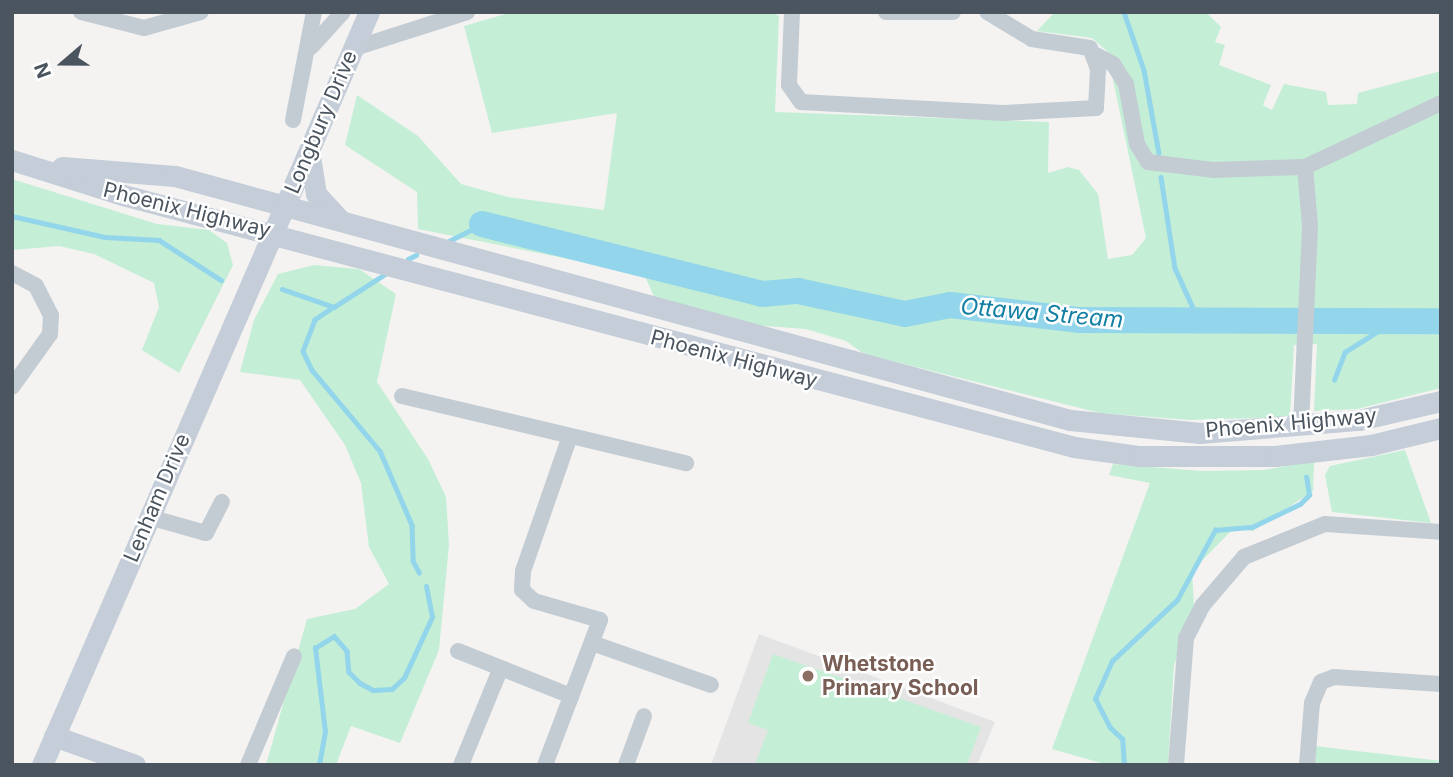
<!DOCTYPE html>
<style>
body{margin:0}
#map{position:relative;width:1453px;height:777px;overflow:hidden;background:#f4f3f2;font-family:Inter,sans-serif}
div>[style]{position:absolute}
.education>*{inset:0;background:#e5e4e4}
.green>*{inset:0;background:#c4efd6}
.stream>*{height:4.5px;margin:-2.25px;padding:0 2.25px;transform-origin:2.25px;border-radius:2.25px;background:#93d5ea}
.river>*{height:26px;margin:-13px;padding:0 13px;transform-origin:13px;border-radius:13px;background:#93d5ea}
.street>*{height:16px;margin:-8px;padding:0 8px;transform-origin:8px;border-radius:8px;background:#c4ccd3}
.secondary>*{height:21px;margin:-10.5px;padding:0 10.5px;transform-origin:10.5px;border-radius:10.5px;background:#c4cdd8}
.dots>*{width:19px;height:19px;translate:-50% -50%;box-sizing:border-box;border:4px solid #fff;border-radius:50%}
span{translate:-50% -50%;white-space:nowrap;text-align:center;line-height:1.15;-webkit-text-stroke:5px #fff;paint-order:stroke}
.street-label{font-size:21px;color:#4b555f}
.education-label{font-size:21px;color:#785e54;font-weight:700}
.left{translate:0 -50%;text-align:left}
.water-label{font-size:23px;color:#127fa3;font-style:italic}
.frame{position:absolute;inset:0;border:14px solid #4b555f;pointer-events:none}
.north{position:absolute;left:28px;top:28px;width:70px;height:70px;-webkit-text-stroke:5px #fff;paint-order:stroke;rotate:250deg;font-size:19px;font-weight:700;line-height:28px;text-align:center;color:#4b555f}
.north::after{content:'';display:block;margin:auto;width:24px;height:32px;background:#4b555f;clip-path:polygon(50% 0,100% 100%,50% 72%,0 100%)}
</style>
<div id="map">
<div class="education">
<div style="clip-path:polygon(759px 634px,995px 722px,977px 765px,711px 765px)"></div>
</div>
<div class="green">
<div style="clip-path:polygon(513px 12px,771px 12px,779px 16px,775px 112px,1049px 122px,1048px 173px,1068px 167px,1079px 170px,1098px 194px,1108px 259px,1132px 255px,1146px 238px,1107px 51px,1092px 38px,1037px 31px,1055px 12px,1206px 12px,1221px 27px,1215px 42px,1225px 45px,1219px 65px,1271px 85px,1263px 105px,1272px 110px,1284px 84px,1326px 92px,1328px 105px,1357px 104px,1358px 93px,1441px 71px,1441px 388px,1357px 409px,1314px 411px,1317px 344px,1294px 345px,1290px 417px,1190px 420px,1100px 413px,864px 354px,846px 341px,806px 329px,750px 325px,655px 299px,644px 274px,418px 229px,417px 192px,345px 145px,357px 95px,418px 136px,461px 184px,508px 197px,604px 210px,617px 113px,492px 133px,464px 26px)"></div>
<div style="clip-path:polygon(12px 179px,157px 224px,209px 230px,227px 243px,233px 265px,179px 373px,142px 350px,159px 307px,154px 283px,94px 254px,59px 246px,12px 250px)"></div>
<div style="clip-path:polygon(314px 265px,359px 269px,396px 294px,377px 382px,428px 459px,446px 497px,449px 545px,439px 650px,400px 743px,351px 726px,336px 765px,266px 765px,307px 619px,355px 609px,389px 584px,369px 547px,361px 483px,345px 445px,300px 380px,240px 372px,254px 320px,278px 274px)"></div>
<div style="clip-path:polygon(1405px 450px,1431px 523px,1332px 512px,1325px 475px,1330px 466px)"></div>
<div style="clip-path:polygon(1314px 461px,1313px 491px,1253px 531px,1233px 529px,1192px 571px,1194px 605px,1174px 666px,1168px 765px,1108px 765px,1052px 749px,1150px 483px,1109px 475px,1113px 464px,1203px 471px,1264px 470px)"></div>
<div style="clip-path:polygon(773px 654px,981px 727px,967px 765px,755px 765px,768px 730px,748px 723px)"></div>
<div style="clip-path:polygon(1315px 746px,1441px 761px,1441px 765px,1312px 765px)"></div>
</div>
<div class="stream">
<div style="left:1124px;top:12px;width:61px;rotate:71deg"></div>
<div style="left:1144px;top:70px;width:84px;rotate:79.8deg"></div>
<div style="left:1161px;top:177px;width:92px;rotate:81.3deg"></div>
<div style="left:1175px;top:268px;width:58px;rotate:65.6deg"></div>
<div style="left:12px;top:216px;width:95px;rotate:12.7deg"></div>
<div style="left:105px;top:237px;width:54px;rotate:3.2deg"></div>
<div style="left:159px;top:240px;width:74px;rotate:32.8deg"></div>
<div style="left:449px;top:241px;width:37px;rotate:-27deg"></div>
<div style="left:408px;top:259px;width:9px;rotate:-27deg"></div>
<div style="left:282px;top:289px;width:55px;rotate:19.1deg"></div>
<div style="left:334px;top:307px;width:61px;rotate:-32.9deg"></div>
<div style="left:334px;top:307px;width:23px;rotate:146deg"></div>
<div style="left:315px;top:320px;width:33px;rotate:111deg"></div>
<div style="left:303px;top:351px;width:21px;rotate:65deg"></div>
<div style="left:312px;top:370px;width:106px;rotate:50deg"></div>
<div style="left:380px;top:451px;width:81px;rotate:66.6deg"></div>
<div style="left:412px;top:525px;width:36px;rotate:88deg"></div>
<div style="left:413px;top:561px;width:13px;rotate:61deg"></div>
<div style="left:1334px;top:380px;width:30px;rotate:-69deg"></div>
<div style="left:1345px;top:352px;width:58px;rotate:-32.3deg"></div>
<div style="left:319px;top:765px;width:34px;rotate:-80deg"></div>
<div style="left:325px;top:732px;width:85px;rotate:-96.8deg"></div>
<div style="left:315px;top:648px;width:22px;rotate:-32deg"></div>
<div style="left:334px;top:636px;width:20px;rotate:49deg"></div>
<div style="left:347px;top:651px;width:21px;rotate:85deg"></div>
<div style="left:349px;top:672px;width:16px;rotate:45deg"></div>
<div style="left:360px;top:683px;width:15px;rotate:28deg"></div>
<div style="left:373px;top:690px;width:19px;rotate:-3deg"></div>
<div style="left:392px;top:689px;width:16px;rotate:-43deg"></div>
<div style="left:404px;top:678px;width:67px;rotate:-65.3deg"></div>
<div style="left:432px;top:617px;width:31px;rotate:-101deg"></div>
<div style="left:1124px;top:765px;width:26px;rotate:-94deg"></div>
<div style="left:1122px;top:739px;width:16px;rotate:-137deg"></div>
<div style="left:1110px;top:728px;width:33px;rotate:-117deg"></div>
<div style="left:1095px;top:699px;width:42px;rotate:-65.9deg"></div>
<div style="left:1112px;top:661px;width:89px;rotate:-43.2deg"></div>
<div style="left:1177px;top:600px;width:80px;rotate:-61.5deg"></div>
<div style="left:1215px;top:530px;width:37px;rotate:-5deg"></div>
<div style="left:1252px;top:527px;width:53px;rotate:-25.6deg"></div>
<div style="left:1300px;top:504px;width:13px;rotate:-45deg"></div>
<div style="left:1309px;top:495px;width:18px;rotate:-99deg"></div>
</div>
<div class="river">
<div style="left:482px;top:224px;width:289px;rotate:14deg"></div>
<div style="left:762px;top:294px;width:36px;rotate:-5deg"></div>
<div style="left:798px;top:291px;width:109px;rotate:12.1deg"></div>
<div style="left:905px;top:314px;width:46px;rotate:-11.3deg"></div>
<div style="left:950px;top:305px;width:131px;rotate:6.6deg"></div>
<div style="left:1080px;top:320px;width:361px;rotate:0.2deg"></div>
</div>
<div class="street">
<div style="left:81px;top:12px;width:65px;rotate:14.3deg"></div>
<div style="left:144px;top:28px;width:59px;rotate:-15.7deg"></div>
<div style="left:792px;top:12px;width:73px;rotate:92.4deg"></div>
<div style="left:789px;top:85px;width:21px;rotate:55deg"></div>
<div style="left:801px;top:102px;width:202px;rotate:3.1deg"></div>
<div style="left:1003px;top:113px;width:93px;rotate:-3.1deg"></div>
<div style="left:1096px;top:108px;width:39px;rotate:-87deg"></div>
<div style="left:1098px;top:69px;width:22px;rotate:-111deg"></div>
<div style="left:1090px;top:48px;width:59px;rotate:-171.2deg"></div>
<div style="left:1032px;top:39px;width:52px;rotate:-149deg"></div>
<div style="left:886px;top:12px;width:67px"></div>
<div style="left:311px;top:47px;width:47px;rotate:-47.6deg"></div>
<div style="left:352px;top:49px;width:121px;rotate:-17.8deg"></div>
<div style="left:1096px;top:55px;width:19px;rotate:28deg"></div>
<div style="left:1113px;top:64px;width:24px;rotate:57deg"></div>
<div style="left:1126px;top:84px;width:61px;rotate:79.6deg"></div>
<div style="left:1137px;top:144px;width:21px;rotate:59deg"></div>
<div style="left:1148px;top:162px;width:65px;rotate:7deg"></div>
<div style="left:1213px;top:170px;width:92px;rotate:-1.9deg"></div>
<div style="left:293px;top:120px;width:110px;rotate:-79deg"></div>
<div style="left:12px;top:273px;width:27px;rotate:28deg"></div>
<div style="left:36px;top:286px;width:33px;rotate:63deg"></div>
<div style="left:51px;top:315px;width:19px;rotate:93deg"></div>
<div style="left:50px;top:334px;width:65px;rotate:125.6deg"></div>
<div style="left:402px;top:396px;width:292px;rotate:13.3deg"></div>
<div style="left:1301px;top:425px;width:199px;rotate:-87.4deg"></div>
<div style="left:1310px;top:226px;width:59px;rotate:-94.8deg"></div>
<div style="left:1305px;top:167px;width:150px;rotate:-25.2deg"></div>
<div style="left:149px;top:517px;width:59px;rotate:15.7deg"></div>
<div style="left:206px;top:533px;width:35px;rotate:-63deg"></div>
<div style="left:592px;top:643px;width:126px;rotate:19.4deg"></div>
<div style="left:458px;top:651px;width:122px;rotate:21.7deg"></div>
<div style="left:248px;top:765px;width:118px;rotate:-67.1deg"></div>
<div style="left:461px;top:765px;width:103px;rotate:-67.7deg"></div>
<div style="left:545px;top:765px;width:155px;rotate:-69.2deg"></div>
<div style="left:600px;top:620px;width:69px;rotate:-163.9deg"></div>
<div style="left:534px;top:601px;width:16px;rotate:-137deg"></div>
<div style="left:522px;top:590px;width:19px;rotate:-87deg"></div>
<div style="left:523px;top:571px;width:143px;rotate:-70.8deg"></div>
<div style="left:626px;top:765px;width:52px;rotate:-69.8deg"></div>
<div style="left:1176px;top:765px;width:127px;rotate:-85.5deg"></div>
<div style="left:1186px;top:638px;width:37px;rotate:-63deg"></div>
<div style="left:1203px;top:605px;width:63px;rotate:-49.5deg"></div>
<div style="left:1244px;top:557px;width:87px;rotate:-22.2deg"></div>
<div style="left:1325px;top:524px;width:116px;rotate:3.9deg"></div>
<div style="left:1307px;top:765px;width:62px;rotate:-85.4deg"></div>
<div style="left:1312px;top:703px;width:23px;rotate:-67deg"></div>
<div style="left:1321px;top:682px;width:14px;rotate:-21deg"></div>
<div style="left:1334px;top:677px;width:107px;rotate:3.7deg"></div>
</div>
<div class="secondary">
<div style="left:310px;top:156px;width:38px;rotate:81deg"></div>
<div style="left:316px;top:194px;width:37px;rotate:47deg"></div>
<div style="left:12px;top:160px;width:116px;rotate:17.5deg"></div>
<div style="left:123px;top:195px;width:984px;rotate:14.84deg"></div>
<div style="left:1074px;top:447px;width:66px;rotate:7.9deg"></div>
<div style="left:1139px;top:456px;width:136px"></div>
<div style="left:1275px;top:456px;width:97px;rotate:-6.5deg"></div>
<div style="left:1371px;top:445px;width:72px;rotate:-13.7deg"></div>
<div style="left:62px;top:167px;width:113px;rotate:4.6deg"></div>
<div style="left:175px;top:176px;width:928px;rotate:15.25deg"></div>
<div style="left:1070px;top:420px;width:131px;rotate:5.7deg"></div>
<div style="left:1200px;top:433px;width:160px;rotate:-4.7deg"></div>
<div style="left:1359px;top:420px;width:84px;rotate:-13deg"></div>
<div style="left:54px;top:736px;width:86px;rotate:19.7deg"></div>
<div style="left:42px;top:765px;width:821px;rotate:-66.53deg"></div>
</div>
<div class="dots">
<div style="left:808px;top:676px;background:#8d6e63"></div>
</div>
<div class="street-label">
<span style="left:321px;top:122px;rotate:-67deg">Longbury Drive</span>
<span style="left:187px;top:210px;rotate:14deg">Phoenix Highway</span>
<span style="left:734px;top:359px;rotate:15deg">Phoenix Highway</span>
<span style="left:1291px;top:423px;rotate:-5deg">Phoenix Highway</span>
<span style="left:157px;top:498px;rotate:-67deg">Lenham Drive</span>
</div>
<div class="education-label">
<span class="left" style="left:822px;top:676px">Whetstone<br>Primary School</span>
</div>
<div class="water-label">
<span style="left:1042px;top:313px;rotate:5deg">Ottawa Stream</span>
</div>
<div class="frame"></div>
<div class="north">N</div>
</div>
